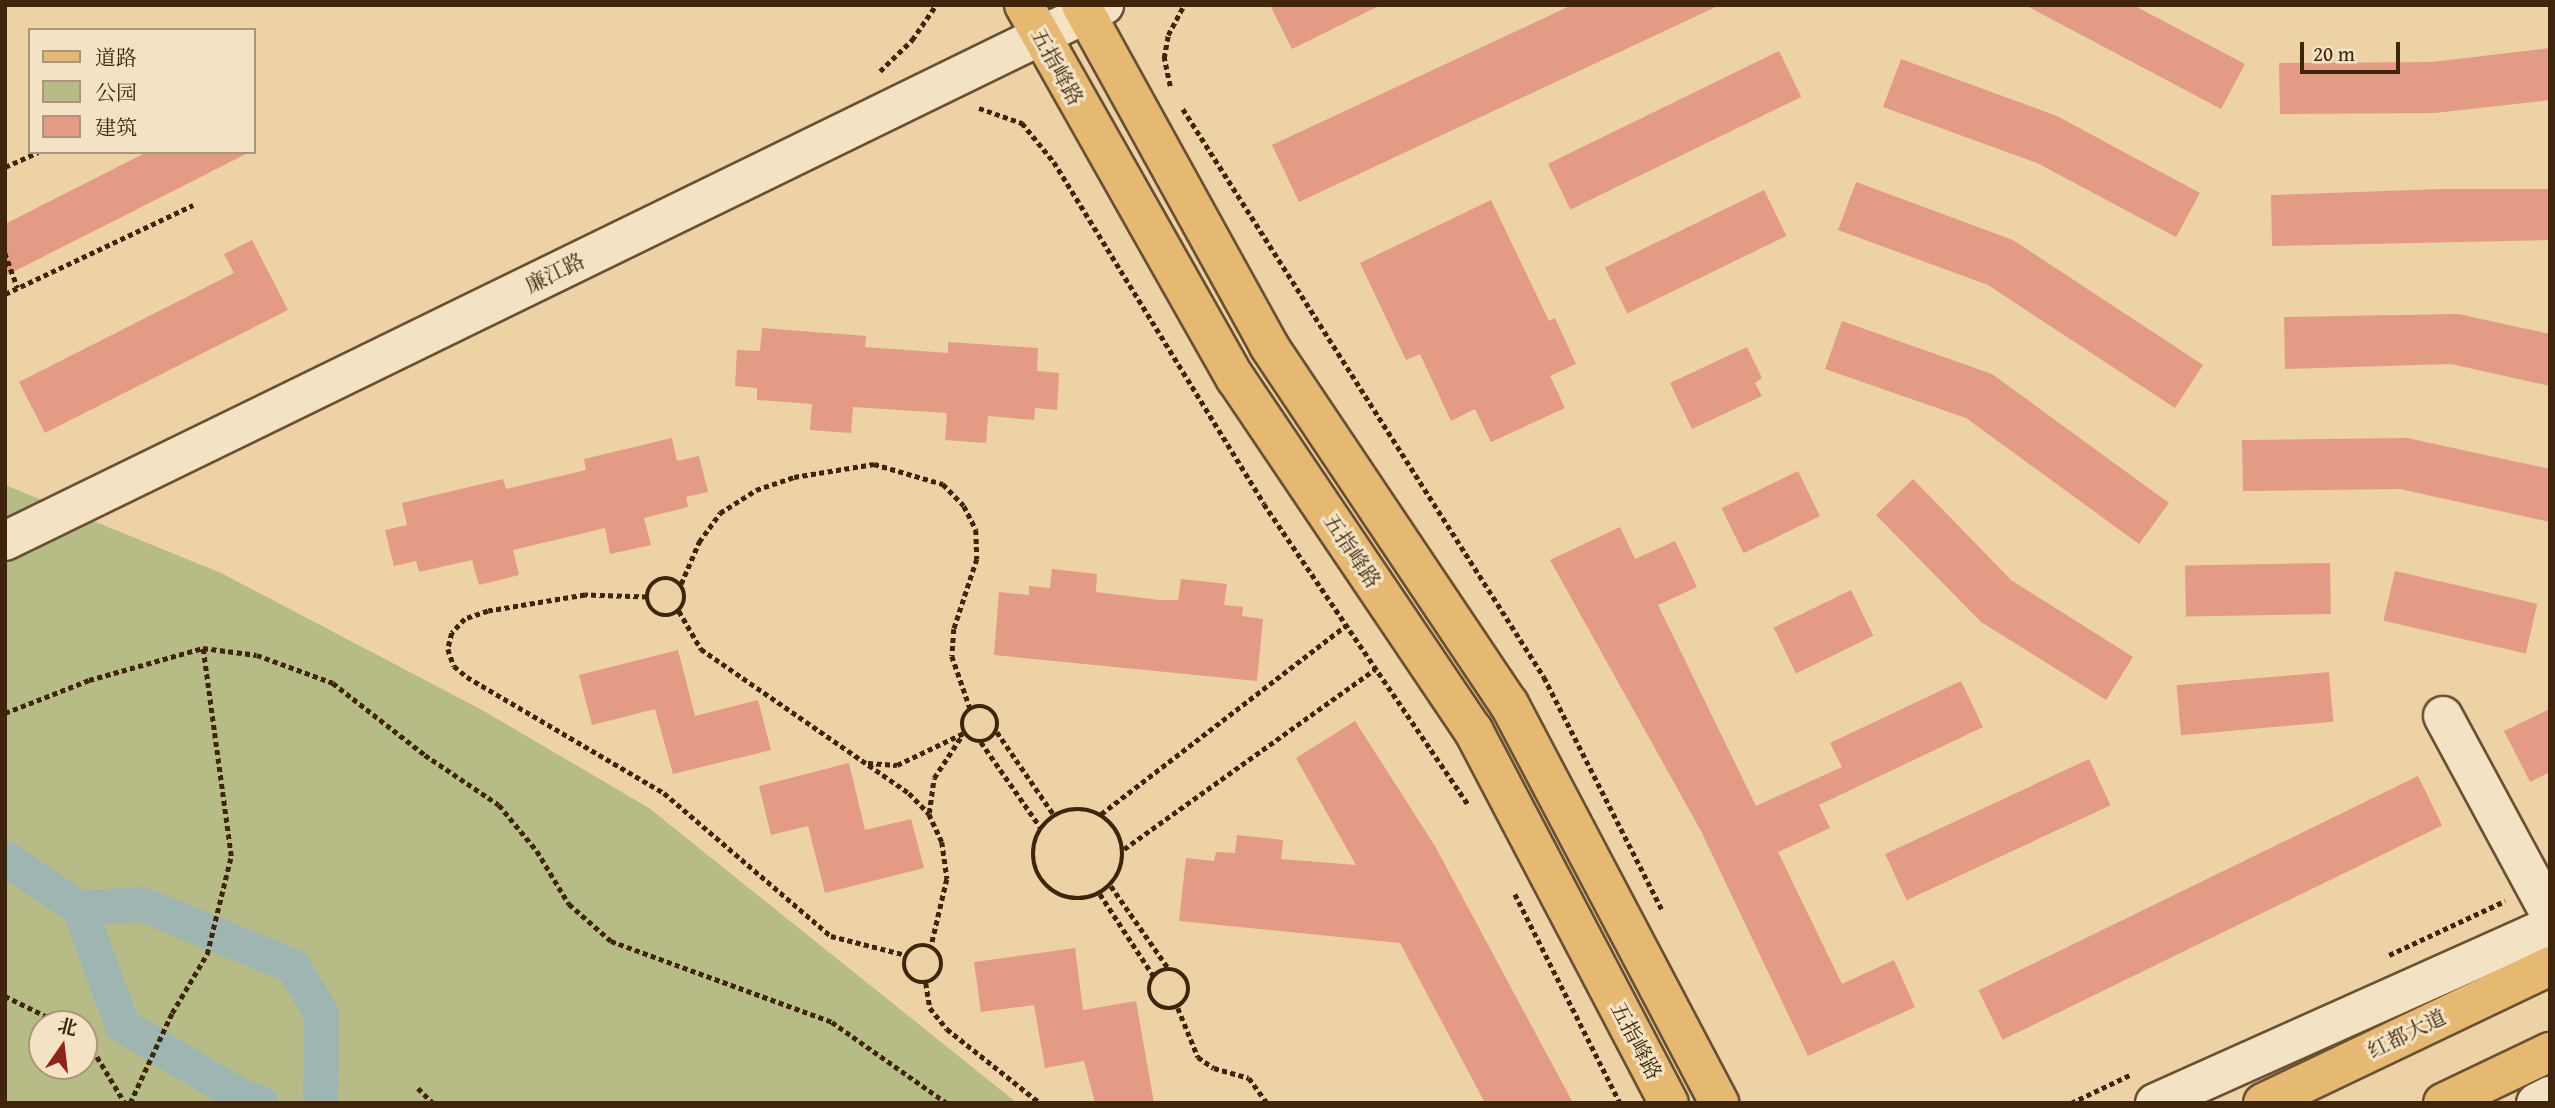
<!DOCTYPE html>
<meta charset="utf-8">
<style>
body{margin:0}
#map{position:relative;width:2555px;height:1108px;overflow:hidden;background:#ecd2a5;font-family:"Gentium Book Plus","Noto Serif SC",serif}
div>[style]{position:absolute}
.green>*{inset:0;background:#b7bc86}
.canal>*{height:35px;margin:-17.5px;padding:0 17.5px;transform-origin:17.5px;border-radius:17.5px;background:#9eb5b2}
.building>*{inset:0;background:#e39b86;transform-origin:0 0}
.path>*{height:4.5px;margin-top:-2.25px;transform-origin:0;background:repeating-linear-gradient(90deg,#3e250b 0 5px,transparent 0 8.5px)}
.path>.ring{margin:-2.25px;padding:0;box-sizing:content-box;background:none;border:4.5px solid #3e250b;border-radius:50%}
.roads{filter:drop-shadow(2px 0 #6a5032) drop-shadow(-2px 0 #6a5032) drop-shadow(0 2px #6a5032) drop-shadow(0 -2px #6a5032)}
.minor>*{height:38px;margin:-19px;padding:0 19px;transform-origin:19px;border-radius:19px;background:#f3e2c4}
.major>*{height:38px;margin:-19px;padding:0 19px;transform-origin:19px;border-radius:19px;background:#e6b972}
span{translate:-50% -50%;white-space:nowrap;text-align:center;line-height:1.15;-webkit-text-stroke:6px #f3e2c4;paint-order:stroke}
.street-label{font-size:21px;color:#3e250b}
.frame{position:absolute;inset:0;border:7px solid #3e250b;pointer-events:none}
.legend{position:absolute;left:28px;top:28px;width:228px;height:126px;box-sizing:border-box;background:#f3e2c4;border:2px solid #ab967a;margin:0;padding:9px 12px;list-style:none;font-size:21px;color:#3e250b}
.legend li{display:flex;align-items:center;gap:14px;height:35px}
.legend b{width:35px;border:2px solid #ab967a}
.north{position:absolute;left:28px;top:1010px;width:70px;height:70px;box-sizing:border-box;background:#f3e2c4;border:2px solid #ab967a;border-radius:50%;rotate:14deg;font-size:19px;font-weight:700;line-height:28px;text-align:center;color:#3e250b}
.north::after{content:'';display:block;margin:auto;width:24px;height:32px;background:#8f2418;clip-path:polygon(50% 0,100% 100%,50% 72%,0 100%)}
.scale{position:absolute;left:2300px;top:42px;width:100px;height:32px;box-sizing:border-box;border:4px solid #3e250b;border-top:0;padding-left:9px;font-size:21px;line-height:24px;white-space:nowrap;color:#3e250b;-webkit-text-stroke:5px #f3e2c4;paint-order:stroke}
</style>
<div id="map">
<div class="green">
<div style="clip-path:polygon(evenodd,5px 485px,221px 573px,482px 710px,649px 808px,1017px 1103px,5px 1103px,5px 485px,42px 1024px,84px 1024px,84px 1066px,42px 1066px,42px 1024px)"></div>
</div>
<div class="canal">
<div style="left:5px;top:858px;width:89px;rotate:34deg"></div>
<div style="left:79px;top:908px;width:63px;rotate:-3.6deg"></div>
<div style="left:142px;top:904px;width:163px;rotate:22.3deg"></div>
<div style="left:293px;top:966px;width:56px;rotate:59.7deg"></div>
<div style="left:321px;top:1014px;width:89px;rotate:90.6deg"></div>
<div style="left:79px;top:908px;width:125px;rotate:69.8deg"></div>
<div style="left:122px;top:1025px;width:136px;rotate:30.9deg"></div>
<div style="left:239px;top:1095px;width:23px;rotate:20deg"></div>
</div>
<div class="building">
<div style="clip-path:polygon(1270px 5px,1381px 5px,1292px 49px)"></div>
<div style="clip-path:polygon(1572px 5px,1720px 5px,1299px 202px,1272px 145px)"></div>
<div style="clip-path:polygon(2025px 5px,2133px 5px,2245px 64px,2221px 109px)"></div>
<div style="clip-path:polygon(2550px 48px,2550px 100px,2435px 113px,2280px 114px,2279px 63px,2432px 62px)"></div>
<div style="left:1779px;top:51px;width:51px;height:257px;rotate:64deg"></div>
<div style="clip-path:polygon(1901px 59px,2057px 116px,2200px 193px,2176px 237px,2037px 163px,1883px 107px)"></div>
<div style="clip-path:polygon(147px 152px,250px 152px,5px 276px,5px 224px)"></div>
<div style="clip-path:polygon(1856px 182px,2013px 240px,2203px 365px,2175px 408px,1988px 285px,1838px 230px)"></div>
<div style="clip-path:polygon(2443px 189px,2550px 189px,2550px 240px,2272px 246px,2271px 195px)"></div>
<div style="left:1764px;top:190px;width:51px;height:177px;rotate:64deg"></div>
<div style="clip-path:polygon(1491px 200px,1549px 321px,1555px 318px,1576px 364px,1550px 376px,1565px 408px,1491px 442px,1475px 409px,1451px 421px,1420px 354px,1406px 360px,1360px 263px)"></div>
<div style="clip-path:polygon(252px 240px,288px 310px,45px 433px,19px 382px,234px 273px,224px 254px)"></div>
<div style="clip-path:polygon(2458px 314px,2550px 334px,2550px 386px,2451px 364px,2285px 369px,2284px 317px)"></div>
<div style="clip-path:polygon(1842px 321px,1992px 374px,2169px 503px,2139px 544px,1966px 418px,1825px 369px)"></div>
<div style="clip-path:polygon(762px 328px,866px 336px,865px 347px,948px 353px,948px 342px,1038px 348px,1037px 371px,1059px 373px,1057px 410px,1035px 408px,1034px 420px,988px 416px,986px 443px,945px 440px,947px 413px,853px 407px,851px 433px,810px 430px,812px 404px,757px 400px,757px 388px,735px 386px,737px 350px,760px 351px)"></div>
<div style="clip-path:polygon(1747px 347px,1762px 378px,1755px 383px,1762px 396px,1692px 429px,1670px 383px)"></div>
<div style="clip-path:polygon(672px 438px,677px 461px,699px 456px,708px 492px,686px 497px,688px 507px,644px 518px,651px 545px,610px 554px,605px 528px,513px 550px,519px 575px,479px 585px,472px 560px,419px 572px,416px 561px,394px 566px,385px 530px,407px 525px,402px 503px,503px 479px,506px 489px,586px 470px,584px 459px)"></div>
<div style="clip-path:polygon(2407px 438px,2550px 469px,2550px 522px,2400px 489px,2243px 491px,2242px 440px)"></div>
<div style="left:1798px;top:471px;width:50px;height:85px;rotate:64deg"></div>
<div style="clip-path:polygon(1913px 479px,2011px 580px,2133px 657px,2106px 700px,1981px 622px,1876px 515px)"></div>
<div style="clip-path:polygon(1620px 527px,1635px 559px,1675px 541px,1697px 587px,1658px 605px,1756px 806px,1842px 767px,1830px 743px,1961px 681px,1983px 727px,1819px 805px,1830px 828px,1778px 852px,1842px 984px,1894px 960px,1915px 1007px,1808px 1056px,1701px 831px,1550px 560px)"></div>
<div style="left:2330px;top:563px;width:51px;height:145px;rotate:89deg"></div>
<div style="clip-path:polygon(1052px 569px,1097px 574px,1096px 592px,1159px 600px,1178px 600px,1181px 579px,1227px 584px,1224px 605px,1243px 607px,1242px 616px,1263px 619px,1257px 681px,994px 655px,999px 592px,1029px 595px,1029px 586px,1050px 588px)"></div>
<div style="left:2395px;top:571px;width:146px;height:51px;rotate:13deg"></div>
<div style="left:1851px;top:590px;width:51px;height:86px;rotate:64deg"></div>
<div style="clip-path:polygon(678px 650px,695px 716px,758px 700px,771px 750px,673px 774px,655px 709px,592px 725px,579px 675px)"></div>
<div style="left:2329px;top:672px;width:50px;height:153px;rotate:85deg"></div>
<div style="clip-path:polygon(2550px 709px,2550px 772px,2530px 782px,2504px 731px)"></div>
<div style="clip-path:polygon(1355px 721px,1435px 846px,1573px 1103px,1485px 1103px,1400px 943px,1179px 921px,1186px 858px,1214px 861px,1216px 852px,1235px 853px,1237px 835px,1283px 840px,1281px 859px,1356px 865px,1296px 758px)"></div>
<div style="left:2089px;top:759px;width:51px;height:225px;rotate:65deg"></div>
<div style="clip-path:polygon(849px 763px,865px 830px,911px 819px,924px 868px,825px 893px,808px 826px,771px 835px,759px 786px)"></div>
<div style="left:2418px;top:776px;width:55px;height:489px;rotate:64deg"></div>
<div style="clip-path:polygon(1075px 948px,1083px 1010px,1136px 1001px,1154px 1103px,1095px 1103px,1084px 1061px,1045px 1068px,1034px 1005px,981px 1012px,974px 962px)"></div>
</div>
<div class="path">
<div style="left:880px;top:71px;width:45px;rotate:-44.1deg"></div>
<div style="left:912px;top:40px;width:42px;rotate:-55.6deg"></div>
<div style="left:1170px;top:86px;width:29px;rotate:-102deg"></div>
<div style="left:1164px;top:58px;width:23px;rotate:-80deg"></div>
<div style="left:1168px;top:35px;width:34px;rotate:-62deg"></div>
<div style="left:979px;top:108px;width:46px;rotate:19.2deg"></div>
<div style="left:1022px;top:123px;width:50px;rotate:50.6deg"></div>
<div style="left:1054px;top:162px;width:401px;rotate:58.4deg"></div>
<div style="left:1264px;top:504px;width:365px;rotate:55.8deg"></div>
<div style="left:1183px;top:109px;width:673px;rotate:57.56deg"></div>
<div style="left:1544px;top:677px;width:263px;rotate:63.1deg"></div>
<div style="left:5px;top:167px;width:36px;rotate:-24deg"></div>
<div style="left:5px;top:253px;width:37px;rotate:70deg"></div>
<div style="left:5px;top:294px;width:208px;rotate:-25.3deg"></div>
<div class="ring" style="left:647px;top:578px;width:33.5px;height:33.5px"></div>
<div style="left:681px;top:584px;width:46px;rotate:-66.8deg"></div>
<div style="left:699px;top:542px;width:36px;rotate:-54deg"></div>
<div style="left:720px;top:513px;width:43px;rotate:-32.6deg"></div>
<div style="left:756px;top:490px;width:40px;rotate:-18.9deg"></div>
<div style="left:794px;top:477px;width:81px;rotate:-9.2deg"></div>
<div style="left:874px;top:464px;width:72px;rotate:16.2deg"></div>
<div style="left:943px;top:484px;width:30px;rotate:46deg"></div>
<div style="left:964px;top:506px;width:27px;rotate:63deg"></div>
<div style="left:976px;top:530px;width:29px;rotate:88deg"></div>
<div style="left:977px;top:559px;width:74px;rotate:108.2deg"></div>
<div style="left:954px;top:629px;width:27px;rotate:94deg"></div>
<div style="left:952px;top:656px;width:55px;rotate:70.9deg"></div>
<div style="left:647px;top:597px;width:62px;rotate:-178.2deg"></div>
<div style="left:585px;top:595px;width:98px;rotate:170.6deg"></div>
<div style="left:488px;top:611px;width:24px;rotate:161deg"></div>
<div style="left:465px;top:619px;width:19px;rotate:133deg"></div>
<div style="left:452px;top:633px;width:16px;rotate:104deg"></div>
<div style="left:448px;top:649px;width:18px;rotate:71deg"></div>
<div style="left:454px;top:666px;width:17px;rotate:40deg"></div>
<div style="left:467px;top:677px;width:229px;rotate:30.5deg"></div>
<div style="left:664px;top:793px;width:220px;rotate:40.6deg"></div>
<div style="left:831px;top:936px;width:77px;rotate:14.2deg"></div>
<div style="left:679px;top:611px;width:44px;rotate:59.9deg"></div>
<div style="left:701px;top:649px;width:253px;rotate:34.7deg"></div>
<div style="left:909px;top:793px;width:29px;rotate:46deg"></div>
<div style="left:929px;top:814px;width:31px;rotate:65deg"></div>
<div style="left:942px;top:842px;width:37px;rotate:82deg"></div>
<div style="left:947px;top:879px;width:70px;rotate:103.2deg"></div>
<div class="ring" style="left:962px;top:706px;width:31.5px;height:31.5px"></div>
<div style="left:5px;top:713px;width:90px;rotate:-21.4deg"></div>
<div style="left:89px;top:680px;width:118px;rotate:-15.7deg"></div>
<div style="left:203px;top:648px;width:54px;rotate:7.4deg"></div>
<div style="left:257px;top:655px;width:81px;rotate:20.2deg"></div>
<div style="left:333px;top:683px;width:117px;rotate:38deg"></div>
<div style="left:425px;top:755px;width:89px;rotate:34deg"></div>
<div style="left:499px;top:805px;width:60px;rotate:50.4deg"></div>
<div style="left:537px;top:851px;width:62px;rotate:58.9deg"></div>
<div style="left:569px;top:904px;width:56px;rotate:41.4deg"></div>
<div style="left:611px;top:941px;width:235px;rotate:20.1deg"></div>
<div style="left:832px;top:1022px;width:141px;rotate:35.2deg"></div>
<div style="left:997px;top:732px;width:101px;rotate:55.5deg"></div>
<div style="left:981px;top:742px;width:105px;rotate:55.1deg"></div>
<div style="left:868px;top:763px;width:29px;rotate:4deg"></div>
<div style="left:897px;top:765px;width:74px;rotate:-25.5deg"></div>
<div class="ring" style="left:1033px;top:809px;width:85.5px;height:85.5px"></div>
<div style="left:929px;top:813px;width:35px;rotate:-82deg"></div>
<div style="left:934px;top:778px;width:49px;rotate:-56.6deg"></div>
<div style="left:1101px;top:814px;width:309px;rotate:-37.6deg"></div>
<div style="left:1124px;top:849px;width:309px;rotate:-35.6deg"></div>
<div style="left:1111px;top:886px;width:101px;rotate:55.1deg"></div>
<div style="left:1100px;top:894px;width:97px;rotate:56.8deg"></div>
<div style="left:1515px;top:894px;width:234px;rotate:63.3deg"></div>
<div class="ring" style="left:904px;top:945px;width:33.5px;height:33.5px"></div>
<div style="left:2389px;top:955px;width:128px;rotate:-25deg"></div>
<div class="ring" style="left:1149px;top:969px;width:35.5px;height:35.5px"></div>
<div style="left:926px;top:983px;width:25px;rotate:81deg"></div>
<div style="left:930px;top:1008px;width:27px;rotate:51deg"></div>
<div style="left:947px;top:1029px;width:119px;rotate:38.5deg"></div>
<div style="left:5px;top:996px;width:64px;rotate:26.2deg"></div>
<div style="left:1178px;top:1008px;width:53px;rotate:67.8deg"></div>
<div style="left:1198px;top:1057px;width:19px;rotate:35deg"></div>
<div style="left:1214px;top:1068px;width:36px;rotate:16deg"></div>
<div style="left:1249px;top:1078px;width:31px;rotate:54deg"></div>
<div style="left:84px;top:1035px;width:79px;rotate:58.9deg"></div>
<div style="left:418px;top:1088px;width:21px;rotate:45deg"></div>
<div style="left:130px;top:1103px;width:99px;rotate:-65deg"></div>
<div style="left:172px;top:1013px;width:69px;rotate:-59.3deg"></div>
<div style="left:207px;top:954px;width:101px;rotate:-76.2deg"></div>
<div style="left:231px;top:856px;width:210px;rotate:-97.7deg"></div>
<div style="left:2071px;top:1103px;width:65px;rotate:-25.4deg"></div>
</div>
<div class="roads">
<div class="minor">
<div style="left:5px;top:541px;width:1223px;rotate:-26deg"></div>
<div style="left:2443px;top:716px;width:225px;rotate:61.6deg"></div>
<div style="left:2155px;top:1103px;width:433px;rotate:-24.1deg"></div>
<div style="left:2536px;top:1103px;width:16px;rotate:-27deg"></div>
</div>
<div class="major">
<div style="left:1024px;top:5px;width:430px;rotate:60.5deg"></div>
<div style="left:1236px;top:379px;width:424px;rotate:56deg"></div>
<div style="left:1473px;top:730px;width:421px;rotate:62.3deg"></div>
<div style="left:1081px;top:5px;width:389px;rotate:61.1deg"></div>
<div style="left:1269px;top:346px;width:431px;rotate:56.2deg"></div>
<div style="left:1509px;top:704px;width:451px;rotate:62.2deg"></div>
<div style="left:2263px;top:1103px;width:318px;rotate:-25.5deg"></div>
<div style="left:2443px;top:1103px;width:119px;rotate:-25.5deg"></div>
</div>
</div>
<div class="street-label">
<span style="left:1057px;top:67px;rotate:61deg">五指峰路</span>
<span style="left:555px;top:273px;rotate:-26deg">廉江路</span>
<span style="left:1352px;top:551px;rotate:56deg">五指峰路</span>
<span style="left:2407px;top:1034px;rotate:-26deg">红都大道</span>
<span style="left:1636px;top:1041px;rotate:62deg">五指峰路</span>
</div>
<div class="frame"></div>
<ul class="legend">
<li><b style="height:9px;background:#e6b972"></b>道路</li>
<li><b style="height:19px;background:#b7bc86"></b>公园</li>
<li><b style="height:19px;background:#e39b86"></b>建筑</li>
</ul>
<div class="north">北</div>
<div class="scale">20 m</div>
</div>
